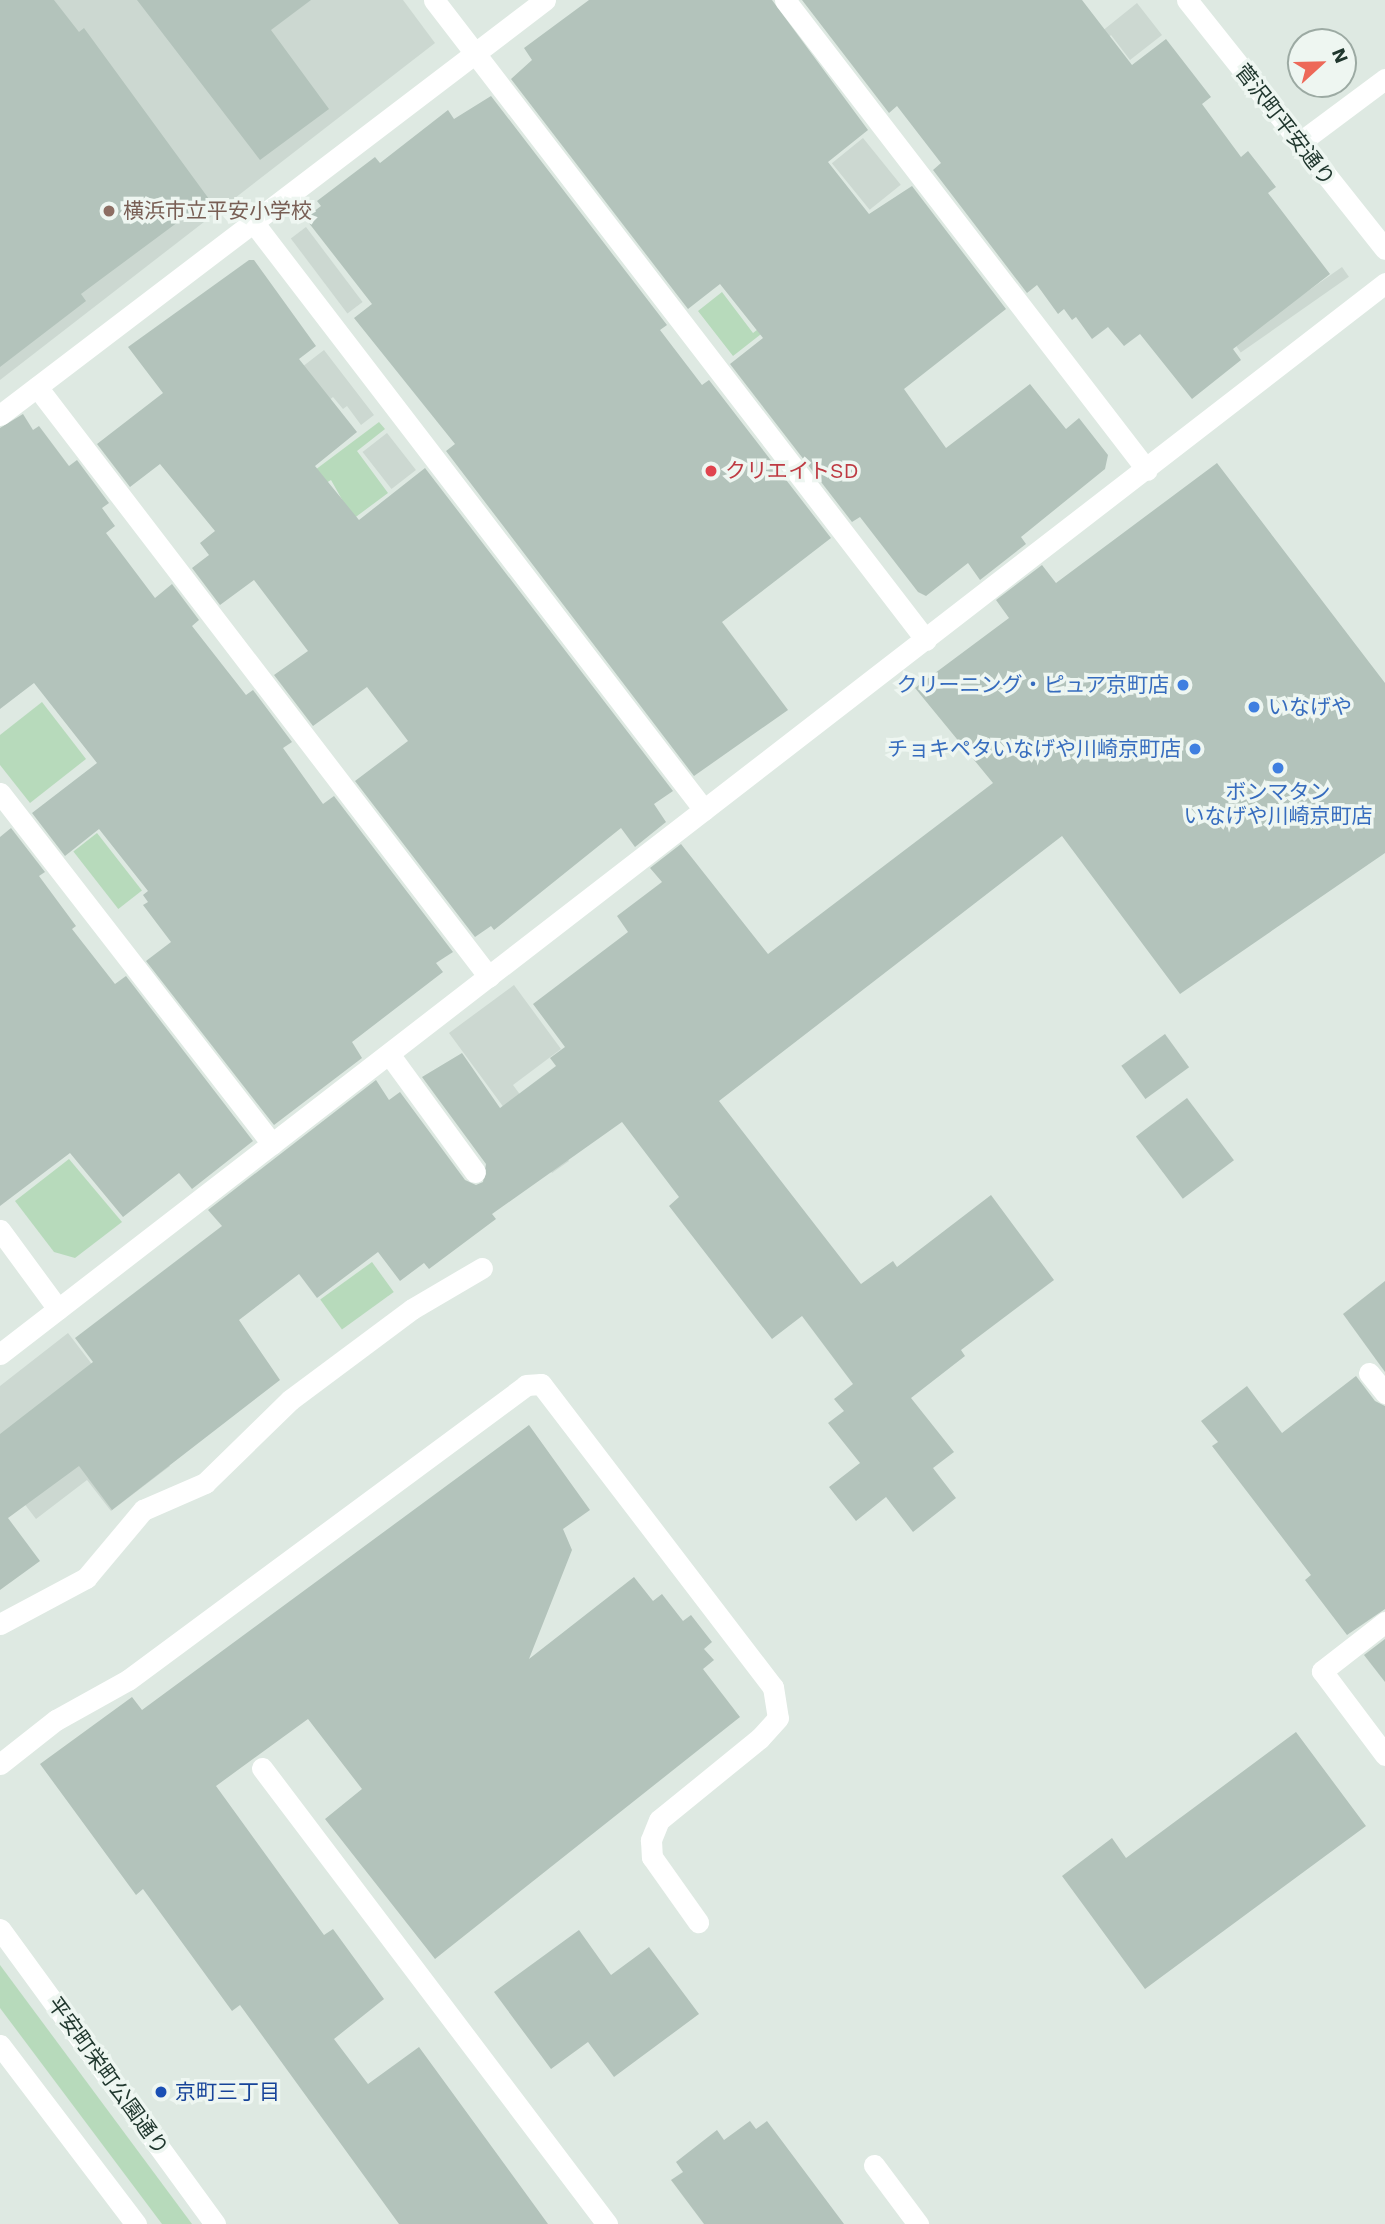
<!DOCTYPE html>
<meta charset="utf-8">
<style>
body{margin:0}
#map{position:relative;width:1385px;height:2224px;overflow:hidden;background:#dee9e2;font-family:"Work Sans","Noto Sans JP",sans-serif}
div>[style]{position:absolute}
.built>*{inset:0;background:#ccd8d1;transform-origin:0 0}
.green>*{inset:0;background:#b7dabb;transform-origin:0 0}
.building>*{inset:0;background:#b3c3bb;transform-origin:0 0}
.minor>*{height:21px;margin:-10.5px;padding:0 10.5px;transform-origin:10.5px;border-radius:10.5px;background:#fff}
.dots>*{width:19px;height:19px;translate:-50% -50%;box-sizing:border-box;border:4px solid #eef6f1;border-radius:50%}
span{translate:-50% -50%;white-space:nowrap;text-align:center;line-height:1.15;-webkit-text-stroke:7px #eef6f1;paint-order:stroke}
.street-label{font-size:21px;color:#20372e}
.education-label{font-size:21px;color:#785e54}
.left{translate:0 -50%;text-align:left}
.health-label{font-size:21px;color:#be3a42}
.shop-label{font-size:21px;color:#366cbe}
.right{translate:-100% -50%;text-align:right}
.transit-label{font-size:21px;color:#164399}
.north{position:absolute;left:1287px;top:28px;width:70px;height:70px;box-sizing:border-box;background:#eef6f1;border:2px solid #9caaa3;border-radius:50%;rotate:68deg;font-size:19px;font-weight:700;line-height:28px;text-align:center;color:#20372e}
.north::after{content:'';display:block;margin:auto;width:24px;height:32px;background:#ed6858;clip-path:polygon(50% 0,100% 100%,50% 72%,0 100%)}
</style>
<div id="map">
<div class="built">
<div style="clip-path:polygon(0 0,403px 0,435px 43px,0 380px)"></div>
<div style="clip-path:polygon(1137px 3px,1162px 35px,1130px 60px,1111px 35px,1107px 39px,1101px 32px)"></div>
<div style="left:863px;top:138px;width:60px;height:40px;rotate:51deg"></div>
<div style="left:306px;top:227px;width:94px;height:19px;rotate:53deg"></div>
<div style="left:1342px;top:267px;width:12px;height:132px;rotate:55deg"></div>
<div style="clip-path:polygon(324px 350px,374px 415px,361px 425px,347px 406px,343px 409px,333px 397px,327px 402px,302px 367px)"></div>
<div style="left:387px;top:433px;width:47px;height:31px;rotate:52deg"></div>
<div style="clip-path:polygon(514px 985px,561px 1049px,513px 1085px,569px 1161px,552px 1173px,449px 1033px)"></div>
<div style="clip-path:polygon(68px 1333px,170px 1466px,111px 1511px,87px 1480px,36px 1519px,0 1472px,0 1386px)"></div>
</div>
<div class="green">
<div style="clip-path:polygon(722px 292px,753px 333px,784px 309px,788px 313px,733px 356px,698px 311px)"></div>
<div style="clip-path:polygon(379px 422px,385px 429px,357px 451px,388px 493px,353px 519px,331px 480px,326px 483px,315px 470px)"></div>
<div style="clip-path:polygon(42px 702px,86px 759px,30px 803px,0 765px,0 735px)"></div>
<div style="left:97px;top:833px;width:73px;height:30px;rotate:52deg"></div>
<div style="clip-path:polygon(69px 1159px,122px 1222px,75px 1258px,54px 1252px,15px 1201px)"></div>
<div style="left:372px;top:1262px;width:37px;height:64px;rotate:54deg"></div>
<div style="clip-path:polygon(0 1965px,192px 2224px,162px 2224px,0 2008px)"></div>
</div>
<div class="building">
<div style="clip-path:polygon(0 0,54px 0,79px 32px,84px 28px,209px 199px,81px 294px,86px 301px,0 367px)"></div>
<div style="clip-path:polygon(137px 0,311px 0,271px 30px,329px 109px,260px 160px)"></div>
<div style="clip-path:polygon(589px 0,772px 0,868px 130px,828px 162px,869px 214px,912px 186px,1006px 309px,904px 389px,946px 448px,1030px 384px,1066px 429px,1079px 418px,1108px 455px,1105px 469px,1021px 537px,1026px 544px,980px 580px,968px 563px,926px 596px,918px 592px,860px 517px,852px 522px,730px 364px,763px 338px,720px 284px,688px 309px,511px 79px,532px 60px,524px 48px)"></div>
<div style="clip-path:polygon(802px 0,1082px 0,1132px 65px,1166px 39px,1211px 97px,1202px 104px,1241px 157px,1248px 151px,1276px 187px,1268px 193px,1330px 274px,1233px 349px,1241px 360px,1192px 399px,1140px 334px,1124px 346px,1108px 327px,1092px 339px,1076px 317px,1072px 320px,1064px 309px,1058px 314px,1037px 285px,1027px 293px,933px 170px,941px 163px,897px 106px,889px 113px)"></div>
<div style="clip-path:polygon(491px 96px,667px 325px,660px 330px,702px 385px,709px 380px,831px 538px,722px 622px,788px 710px,694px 776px,446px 451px,455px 444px,354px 318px,372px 304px,305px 218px,321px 206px,317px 201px,375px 157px,380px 163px,448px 110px,454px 119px)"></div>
<div style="clip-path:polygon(249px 260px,254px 260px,316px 346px,299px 359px,357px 432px,315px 466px,359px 520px,425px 468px,673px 791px,654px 804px,666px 822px,635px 847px,621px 828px,494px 930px,491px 926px,475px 937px,355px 781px,408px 741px,367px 687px,313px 726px,274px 675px,308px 651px,254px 580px,220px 605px,192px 568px,209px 555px,200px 543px,215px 531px,160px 464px,130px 487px,97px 444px,163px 393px,128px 347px)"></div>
<div style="clip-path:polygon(23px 414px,33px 430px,39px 426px,69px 466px,77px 460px,109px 503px,102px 508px,115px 526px,106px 533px,155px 598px,172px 584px,199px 620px,192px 626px,246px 695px,253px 690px,292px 742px,283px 748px,323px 804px,334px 796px,453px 952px,436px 963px,443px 972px,352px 1042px,362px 1058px,274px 1125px,146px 961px,171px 942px,143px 905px,148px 902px,143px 895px,148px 891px,99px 829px,65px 856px,32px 813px,97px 763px,34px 683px,0 709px,0 428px)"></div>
<div style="clip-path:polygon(1217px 463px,1385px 683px,1385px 853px,1180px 994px,1062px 836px,719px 1101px,861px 1284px,893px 1261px,897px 1267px,991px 1195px,1054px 1280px,961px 1350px,965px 1356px,911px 1398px,954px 1452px,933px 1468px,956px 1498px,913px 1532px,886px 1497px,856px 1521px,829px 1487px,860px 1463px,828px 1423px,844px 1411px,834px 1399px,853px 1384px,802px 1316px,772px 1339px,669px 1206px,679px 1197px,622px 1122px,492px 1214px,496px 1219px,429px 1269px,424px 1263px,400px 1281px,378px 1252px,317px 1298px,299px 1274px,239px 1320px,280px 1380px,112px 1510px,79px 1466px,8px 1518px,40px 1561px,0 1590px,0 1434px,93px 1362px,75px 1338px,222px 1226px,208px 1210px,376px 1080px,389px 1100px,400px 1092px,465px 1180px,476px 1185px,483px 1182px,486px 1164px,422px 1077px,462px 1053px,500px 1108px,556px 1066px,550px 1058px,565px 1047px,533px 1004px,628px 932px,617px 916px,662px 882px,650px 868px,681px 844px,768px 954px,993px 783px,915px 688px,1009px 618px,996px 600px,1042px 565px,1056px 583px)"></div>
<div style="clip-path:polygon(11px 828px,45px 872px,39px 876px,76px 926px,72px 929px,115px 984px,126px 976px,253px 1141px,192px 1189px,179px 1173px,123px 1217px,70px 1153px,0 1206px,0 837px)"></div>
<div style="left:1165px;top:1034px;width:41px;height:54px;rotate:54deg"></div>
<div style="left:1187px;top:1098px;width:78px;height:64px;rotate:53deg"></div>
<div style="clip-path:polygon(1385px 1281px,1385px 1372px,1343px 1314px)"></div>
<div style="clip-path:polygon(1356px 1376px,1375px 1401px,1385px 1406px,1385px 1609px,1347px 1635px,1305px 1580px,1311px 1575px,1212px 1446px,1218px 1442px,1201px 1421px,1247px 1386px,1282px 1433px)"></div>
<div style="clip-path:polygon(529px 1425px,590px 1510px,563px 1529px,572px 1550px,529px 1659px,634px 1577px,653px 1601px,662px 1594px,683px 1621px,691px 1615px,712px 1642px,704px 1649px,714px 1660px,703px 1669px,740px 1717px,435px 1959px,325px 1819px,362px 1789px,308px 1719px,216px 1786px,324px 1935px,333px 1929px,384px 1999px,334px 2039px,368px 2084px,419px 2047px,548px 2224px,399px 2224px,240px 2005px,232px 2011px,143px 1889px,136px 1895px,40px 1764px,132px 1697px,142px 1710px)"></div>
<div style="clip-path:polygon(1385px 1639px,1385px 1682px,1364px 1655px)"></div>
<div style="clip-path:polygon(1296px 1732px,1366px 1826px,1145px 1989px,1062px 1876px,1112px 1838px,1126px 1858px)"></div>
<div style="clip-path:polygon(579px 1930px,611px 1975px,649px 1947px,699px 2014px,614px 2077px,588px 2042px,551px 2069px,494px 1992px)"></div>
<div style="clip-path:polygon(750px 2121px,756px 2129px,767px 2121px,844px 2224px,704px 2224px,671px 2180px,683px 2172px,676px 2162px,717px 2130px,724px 2140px)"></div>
</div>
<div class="minor">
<div style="left:434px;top:0;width:807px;rotate:52.45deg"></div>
<div style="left:785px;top:0;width:593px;rotate:52.4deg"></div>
<div style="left:1187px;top:0;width:318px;rotate:51.5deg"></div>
<div style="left:1299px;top:143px;width:107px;rotate:-36.7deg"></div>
<div style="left:253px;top:222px;width:741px;rotate:52.51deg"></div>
<div style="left:37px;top:387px;width:743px;rotate:52.54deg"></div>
<div style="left:0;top:415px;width:685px;rotate:-37.29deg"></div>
<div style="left:0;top:793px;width:444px;rotate:52.2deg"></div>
<div style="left:389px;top:1054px;width:146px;rotate:53.9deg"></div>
<div style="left:0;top:1230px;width:98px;rotate:53.7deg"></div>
<div style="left:0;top:1354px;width:1751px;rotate:-37.71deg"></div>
<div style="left:1369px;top:1373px;width:26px;rotate:51deg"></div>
<div style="left:1385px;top:1622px;width:80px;rotate:142.1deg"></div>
<div style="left:1322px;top:1671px;width:105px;rotate:53.1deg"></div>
<div style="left:0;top:1624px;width:98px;rotate:-28.1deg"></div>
<div style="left:86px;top:1578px;width:89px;rotate:-50deg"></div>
<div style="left:143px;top:1510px;width:68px;rotate:-23.5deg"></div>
<div style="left:205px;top:1483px;width:119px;rotate:-44.3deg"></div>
<div style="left:290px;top:1400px;width:152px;rotate:-36.7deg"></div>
<div style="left:412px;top:1309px;width:81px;rotate:-30.4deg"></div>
<div style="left:0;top:1764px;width:71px;rotate:-38.2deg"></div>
<div style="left:56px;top:1720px;width:82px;rotate:-29.1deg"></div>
<div style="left:128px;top:1680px;width:495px;rotate:-36.5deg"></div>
<div style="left:526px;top:1385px;width:15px;rotate:-4deg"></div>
<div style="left:541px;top:1384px;width:382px;rotate:52.6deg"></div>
<div style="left:773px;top:1687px;width:31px;rotate:81deg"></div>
<div style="left:778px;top:1718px;width:27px;rotate:132deg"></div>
<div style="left:760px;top:1738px;width:130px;rotate:140.9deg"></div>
<div style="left:659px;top:1820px;width:22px;rotate:112deg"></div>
<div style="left:651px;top:1840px;width:17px;rotate:87deg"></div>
<div style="left:652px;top:1857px;width:80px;rotate:54.7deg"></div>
<div style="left:262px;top:1768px;width:572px;rotate:52.89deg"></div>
<div style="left:0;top:1929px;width:365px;rotate:53.9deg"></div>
<div style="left:0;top:2045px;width:225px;rotate:52.8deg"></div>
<div style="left:874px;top:2165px;width:74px;rotate:53.3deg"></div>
</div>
<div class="dots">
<div style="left:109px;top:211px;background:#8d6e63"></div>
<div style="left:711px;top:471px;background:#e0444e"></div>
<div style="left:1183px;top:685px;background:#3f7fe0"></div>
<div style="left:1254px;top:707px;background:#3f7fe0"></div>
<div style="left:1195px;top:749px;background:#3f7fe0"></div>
<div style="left:1278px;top:768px;background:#3f7fe0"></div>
<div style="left:161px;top:2092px;background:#1a4fb4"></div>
</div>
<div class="street-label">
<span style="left:1285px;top:125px;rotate:52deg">菅沢町平安通り</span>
<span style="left:108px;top:2076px;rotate:54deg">平安町栄町公園通り</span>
</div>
<div class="education-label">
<span class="left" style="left:123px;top:211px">横浜市立平安小学校</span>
</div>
<div class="health-label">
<span class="left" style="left:725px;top:471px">クリエイトSD</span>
</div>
<div class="shop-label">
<span class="right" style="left:1169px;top:685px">クリーニング・ピュア京町店</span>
<span class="left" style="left:1268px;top:707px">いなげや</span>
<span class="right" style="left:1181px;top:749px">チョキペタいなげや川崎京町店</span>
<span style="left:1278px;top:804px">ボンマタン<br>いなげや川崎京町店</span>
</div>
<div class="transit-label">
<span class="left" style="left:175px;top:2092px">京町三丁目</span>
</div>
<div class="north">N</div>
</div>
